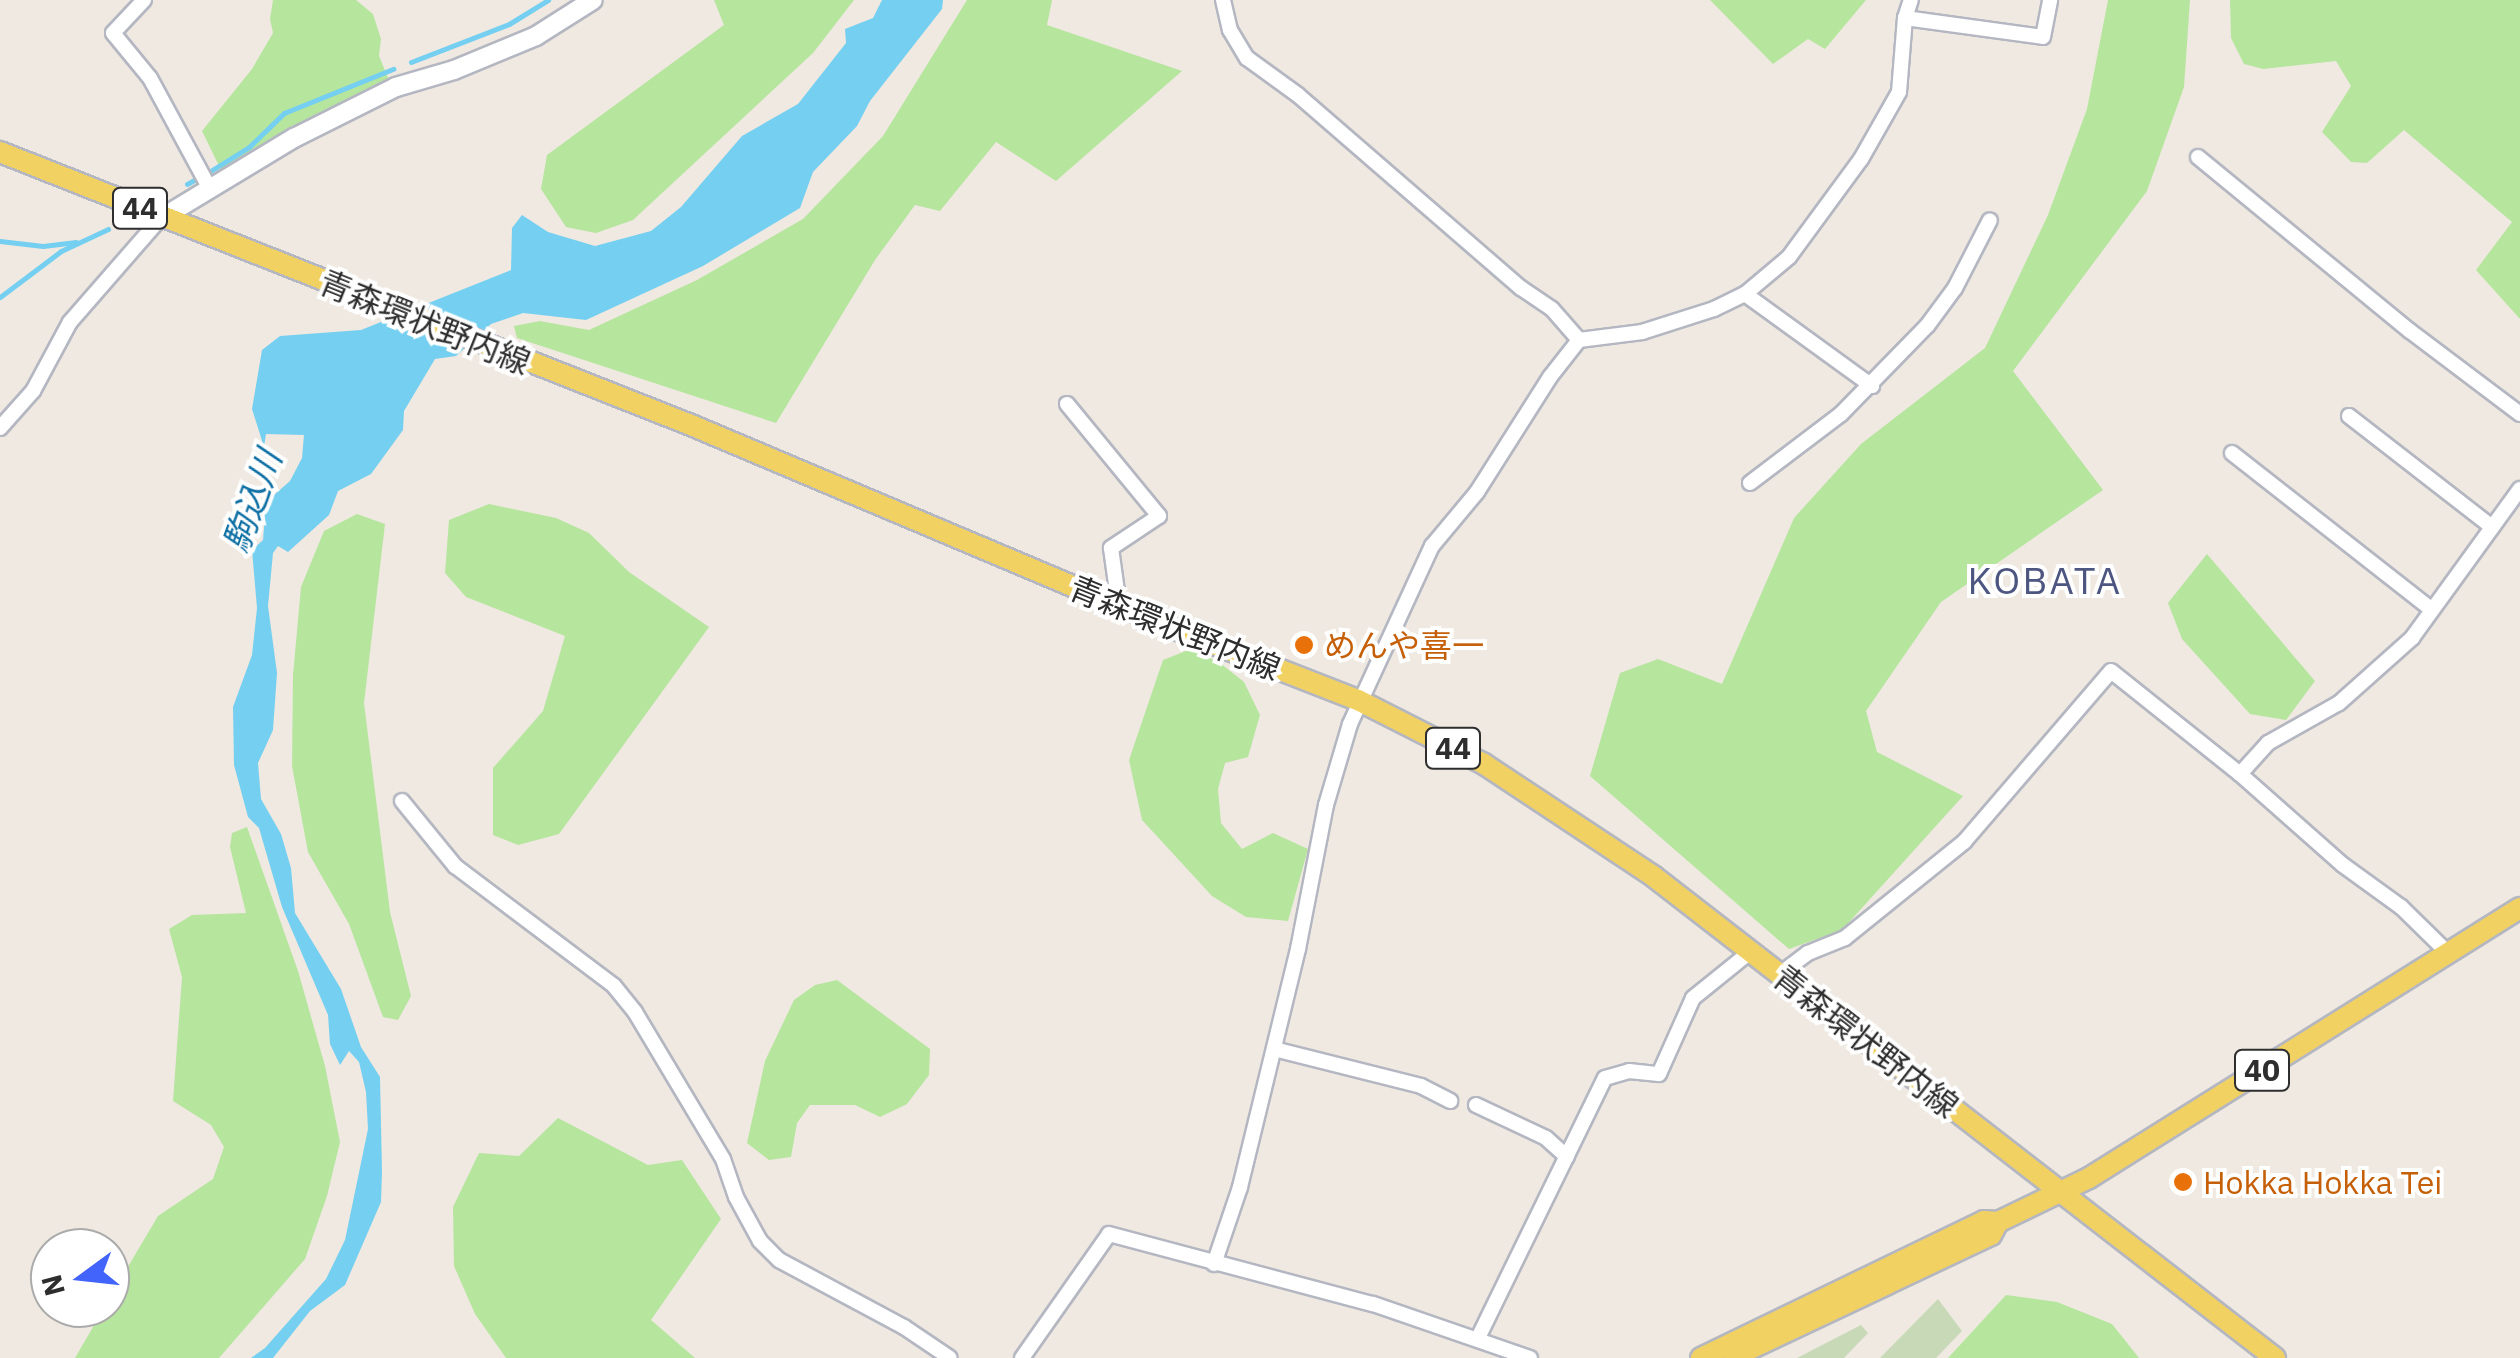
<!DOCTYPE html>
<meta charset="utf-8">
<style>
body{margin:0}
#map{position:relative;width:2520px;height:1358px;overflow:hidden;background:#efe9e1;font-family:"IBM Plex Sans","Noto Sans JP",sans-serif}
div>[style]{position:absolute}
.green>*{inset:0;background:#b6e59e}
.cemetery>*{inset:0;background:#c8d9b8}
.water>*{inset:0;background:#75cff0}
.stream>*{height:5px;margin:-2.5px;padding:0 2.5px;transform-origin:2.5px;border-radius:2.5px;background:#75cff0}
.roads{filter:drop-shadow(2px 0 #b4b7c1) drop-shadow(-2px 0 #b4b7c1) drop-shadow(0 2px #b4b7c1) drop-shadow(0 -2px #b4b7c1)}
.minor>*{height:14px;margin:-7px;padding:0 7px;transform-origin:7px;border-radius:7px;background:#fff}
.tertiary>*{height:18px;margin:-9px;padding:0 9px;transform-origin:9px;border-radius:9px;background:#fff}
.primary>*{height:20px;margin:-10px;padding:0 10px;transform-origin:10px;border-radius:10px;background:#f2d163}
.dots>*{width:28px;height:28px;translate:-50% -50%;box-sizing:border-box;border:5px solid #fff;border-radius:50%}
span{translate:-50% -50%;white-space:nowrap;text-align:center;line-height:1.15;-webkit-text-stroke:8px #fff;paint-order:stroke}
.shield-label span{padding:2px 8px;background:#fff;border:2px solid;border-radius:8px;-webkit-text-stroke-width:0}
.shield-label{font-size:30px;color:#2e2e2e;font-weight:700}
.street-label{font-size:32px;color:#2e2e2e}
.food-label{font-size:32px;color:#c56008}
.left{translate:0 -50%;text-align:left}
.water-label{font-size:35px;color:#0d6fa3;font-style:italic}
.quarter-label{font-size:38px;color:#4d5680;letter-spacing:2.5px}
.north{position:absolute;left:30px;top:1228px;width:100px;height:100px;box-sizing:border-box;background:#fff;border:2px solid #ababab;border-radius:50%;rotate:255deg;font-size:28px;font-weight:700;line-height:40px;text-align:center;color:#2e2e2e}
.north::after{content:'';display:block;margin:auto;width:35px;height:45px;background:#4264fb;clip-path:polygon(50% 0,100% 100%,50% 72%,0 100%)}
</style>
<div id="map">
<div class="green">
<div style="clip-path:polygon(273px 0,356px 0,373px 14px,381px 39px,379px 56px,389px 80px,221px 170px,202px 131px,252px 69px,273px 33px,270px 19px)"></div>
<div style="clip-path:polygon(714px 0,854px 0,813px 53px,633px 220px,596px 233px,566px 227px,541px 189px,547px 155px,724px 25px)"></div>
<div style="clip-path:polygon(967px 0,1052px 0,1047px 25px,1182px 71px,1056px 181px,996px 142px,940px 211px,915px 205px,875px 260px,776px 423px,517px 338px,514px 326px,540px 321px,589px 330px,697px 280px,803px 219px,883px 136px)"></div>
<div style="clip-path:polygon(1710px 0,1866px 0,1825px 49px,1808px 39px,1773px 64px)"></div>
<div style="clip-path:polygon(2108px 0,2190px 0,2184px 87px,2147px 191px,2013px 371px,2103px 490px,1941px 602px,1866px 711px,1877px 752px,1963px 796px,1842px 930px,1789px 949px,1590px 776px,1620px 673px,1658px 659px,1722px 684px,1794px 518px,1861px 444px,1985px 348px,2048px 215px,2087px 109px)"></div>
<div style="clip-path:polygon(2230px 0,2520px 0,2520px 319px,2476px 270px,2512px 222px,2404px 130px,2367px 163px,2351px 162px,2322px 132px,2351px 86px,2336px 61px,2263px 69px,2244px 64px,2231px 38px)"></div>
<div style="clip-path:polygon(489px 504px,556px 518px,589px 533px,629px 572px,709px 627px,559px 834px,518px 845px,493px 835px,493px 768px,543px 711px,565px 636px,466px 597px,445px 573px,449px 520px)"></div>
<div style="clip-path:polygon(357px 514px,385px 524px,364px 703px,390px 912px,411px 996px,398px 1020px,383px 1017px,349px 924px,308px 852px,292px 766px,293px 675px,301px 587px,324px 531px)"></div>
<div style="clip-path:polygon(2207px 554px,2315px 681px,2286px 720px,2250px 714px,2182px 639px,2168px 603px)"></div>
<div style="clip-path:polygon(1191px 649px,1220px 663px,1244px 682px,1260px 715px,1248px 757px,1225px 763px,1218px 789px,1221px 823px,1242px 849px,1273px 833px,1308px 849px,1288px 921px,1246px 917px,1212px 896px,1142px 820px,1129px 760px,1163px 660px)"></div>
<div style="clip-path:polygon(247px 827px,298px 971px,325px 1066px,340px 1142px,327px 1196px,305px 1259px,219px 1358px,75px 1358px,104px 1308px,110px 1308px,110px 1297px,158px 1216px,213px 1179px,224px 1147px,211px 1125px,173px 1101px,182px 977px,169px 929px,192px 915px,246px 913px,230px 847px,232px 833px)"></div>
<div style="clip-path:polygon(837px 980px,930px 1049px,929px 1075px,907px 1104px,880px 1117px,855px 1105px,810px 1105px,797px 1123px,791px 1157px,769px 1160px,747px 1143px,765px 1061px,794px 1000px,815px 985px)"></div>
<div style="clip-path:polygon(558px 1118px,648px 1165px,682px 1160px,721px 1219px,651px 1320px,695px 1358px,506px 1358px,475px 1314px,454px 1266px,453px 1207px,479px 1153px,519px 1156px)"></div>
<div style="clip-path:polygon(2006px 1295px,2057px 1302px,2112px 1324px,2139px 1358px,1948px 1358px)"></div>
</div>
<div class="cemetery">
<div style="clip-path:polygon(1938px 1299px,1962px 1331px,1936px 1358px,1880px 1358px)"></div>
<div style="clip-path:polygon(1861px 1325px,1868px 1333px,1844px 1358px,1797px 1358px)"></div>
</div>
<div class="water">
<div style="clip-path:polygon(882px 0,943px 0,942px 9px,870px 101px,857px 126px,813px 172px,800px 208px,703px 266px,586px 320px,523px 313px,491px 324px,456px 356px,435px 359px,404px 411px,403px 430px,371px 474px,338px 491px,329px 515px,288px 552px,278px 546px,273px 553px,268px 606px,277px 673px,273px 730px,258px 763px,261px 799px,281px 834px,291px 868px,295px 913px,341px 989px,361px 1047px,380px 1077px,382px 1172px,381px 1202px,345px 1285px,310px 1311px,273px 1358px,251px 1358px,265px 1348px,326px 1279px,345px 1240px,368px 1129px,366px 1092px,359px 1062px,349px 1051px,340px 1065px,330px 1044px,328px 1015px,282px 907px,259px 828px,248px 817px,234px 765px,233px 707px,252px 655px,257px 608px,252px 550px,263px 540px,265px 516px,257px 510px,290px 481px,302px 458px,304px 435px,266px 434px,264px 447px,252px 409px,262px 350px,280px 336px,361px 330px,511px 270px,512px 228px,522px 215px,548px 232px,595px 246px,651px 231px,681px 207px,742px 136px,798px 104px,846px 43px,845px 29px,873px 18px)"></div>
</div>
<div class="stream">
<div style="left:411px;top:62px;width:105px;rotate:-21.2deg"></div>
<div style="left:509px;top:24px;width:46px;rotate:-31.6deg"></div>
<div style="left:212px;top:170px;width:44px;rotate:-31.9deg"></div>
<div style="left:249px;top:147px;width:49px;rotate:-44.2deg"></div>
<div style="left:284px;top:113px;width:118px;rotate:-22deg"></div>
<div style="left:187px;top:184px;width:10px;rotate:-29deg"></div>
<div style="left:0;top:241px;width:43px;rotate:6.6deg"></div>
<div style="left:43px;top:246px;width:33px;rotate:-7deg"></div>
<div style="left:0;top:297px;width:76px;rotate:-37deg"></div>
<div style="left:61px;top:251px;width:52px;rotate:-25.1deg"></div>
</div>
<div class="roads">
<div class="minor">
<div style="left:144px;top:0;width:45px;rotate:133.2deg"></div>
<div style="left:113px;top:33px;width:58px;rotate:50.6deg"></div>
<div style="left:150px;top:78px;width:124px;rotate:61.6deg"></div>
<div style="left:1223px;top:0;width:31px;rotate:77deg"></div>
<div style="left:1230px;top:30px;width:33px;rotate:59deg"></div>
<div style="left:1247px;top:58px;width:63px;rotate:36deg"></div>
<div style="left:1298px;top:95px;width:295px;rotate:40.9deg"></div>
<div style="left:1521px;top:288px;width:37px;rotate:34deg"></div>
<div style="left:1552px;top:309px;width:41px;rotate:48.9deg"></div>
<div style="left:1905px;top:18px;width:139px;rotate:7.8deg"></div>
<div style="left:2043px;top:37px;width:38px;rotate:-79deg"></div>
<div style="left:2198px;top:157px;width:274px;rotate:39.4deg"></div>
<div style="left:2410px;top:331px;width:138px;rotate:37deg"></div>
<div style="left:1745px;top:294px;width:157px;rotate:35.9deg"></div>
<div style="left:1067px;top:404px;width:145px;rotate:50.6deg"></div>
<div style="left:1159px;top:516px;width:58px;rotate:146.3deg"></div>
<div style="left:1111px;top:548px;width:59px;rotate:82.1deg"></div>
<div style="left:2349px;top:416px;width:181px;rotate:37.8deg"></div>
<div style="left:0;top:428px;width:50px;rotate:-48.3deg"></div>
<div style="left:33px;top:391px;width:78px;rotate:-61.8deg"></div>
<div style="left:70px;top:322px;width:137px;rotate:-48.9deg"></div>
<div style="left:2232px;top:453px;width:253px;rotate:38.1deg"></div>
<div style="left:1750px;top:483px;width:114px;rotate:-37.2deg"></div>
<div style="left:1841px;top:414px;width:123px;rotate:-45.7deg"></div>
<div style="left:1927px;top:326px;width:47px;rotate:-53.6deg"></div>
<div style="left:1955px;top:288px;width:76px;rotate:-62.8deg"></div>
<div style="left:2240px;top:774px;width:42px;rotate:-47.9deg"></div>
<div style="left:2268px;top:743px;width:81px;rotate:-29.4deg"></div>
<div style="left:2339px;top:703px;width:98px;rotate:-41.7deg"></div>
<div style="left:2412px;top:638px;width:184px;rotate:-54.1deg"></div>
<div style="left:402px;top:801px;width:84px;rotate:50.8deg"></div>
<div style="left:455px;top:866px;width:199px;rotate:37deg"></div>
<div style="left:614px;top:986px;width:33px;rotate:51deg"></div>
<div style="left:635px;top:1012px;width:171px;rotate:59.1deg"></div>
<div style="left:723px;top:1159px;width:40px;rotate:71.1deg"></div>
<div style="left:736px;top:1197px;width:50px;rotate:61.4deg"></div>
<div style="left:760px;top:1241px;width:27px;rotate:45deg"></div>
<div style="left:779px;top:1260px;width:142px;rotate:28.2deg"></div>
<div style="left:904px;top:1327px;width:55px;rotate:34deg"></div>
<div style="left:1780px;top:974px;width:35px;rotate:-37deg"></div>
<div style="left:1808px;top:953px;width:40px;rotate:-22deg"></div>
<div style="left:1845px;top:938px;width:153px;rotate:-38.9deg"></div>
<div style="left:1964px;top:842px;width:225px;rotate:-49.3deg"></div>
<div style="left:2111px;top:671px;width:165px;rotate:38.6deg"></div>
<div style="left:2240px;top:774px;width:137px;rotate:41.5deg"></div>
<div style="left:2343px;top:865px;width:72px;rotate:35.9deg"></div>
<div style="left:2401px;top:907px;width:66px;rotate:44.4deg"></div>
<div style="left:1274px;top:1049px;width:152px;rotate:14.1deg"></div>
<div style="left:1421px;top:1086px;width:33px;rotate:27deg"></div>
<div style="left:1476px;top:1105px;width:77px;rotate:25.2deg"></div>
<div style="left:1546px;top:1138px;width:28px;rotate:42deg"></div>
<div style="left:1214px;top:1264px;width:81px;rotate:-71.3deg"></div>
<div style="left:1240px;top:1187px;width:245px;rotate:-76.3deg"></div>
<div style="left:1298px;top:949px;width:147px;rotate:-79deg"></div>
<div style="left:1326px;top:805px;width:84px;rotate:-73.5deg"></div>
<div style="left:1350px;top:724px;width:196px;rotate:-65.3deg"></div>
<div style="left:1432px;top:546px;width:70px;rotate:-50.2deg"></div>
<div style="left:1477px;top:492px;width:136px;rotate:-57.6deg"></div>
<div style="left:1550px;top:377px;width:47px;rotate:-51.9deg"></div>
<div style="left:1579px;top:340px;width:64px;rotate:-7.2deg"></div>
<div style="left:1642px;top:332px;width:76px;rotate:-17.7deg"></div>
<div style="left:1714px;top:309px;width:34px;rotate:-26deg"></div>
<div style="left:1745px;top:294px;width:57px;rotate:-40.1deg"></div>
<div style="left:1789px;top:257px;width:122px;rotate:-53.7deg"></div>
<div style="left:1861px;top:159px;width:77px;rotate:-60.4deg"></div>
<div style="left:1899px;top:92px;width:74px;rotate:-85.4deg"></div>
<div style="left:1905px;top:18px;width:19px;rotate:-72deg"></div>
<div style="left:1478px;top:1338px;width:289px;rotate:-64deg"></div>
<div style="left:1605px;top:1078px;width:25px;rotate:-16deg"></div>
<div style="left:1629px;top:1071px;width:30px;rotate:6deg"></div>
<div style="left:1659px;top:1074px;width:83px;rotate:-65.9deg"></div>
<div style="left:1693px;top:998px;width:73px;rotate:-38.9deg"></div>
<div style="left:1022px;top:1358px;width:151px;rotate:-54.9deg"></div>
<div style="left:1109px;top:1234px;width:273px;rotate:14.9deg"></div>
<div style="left:1373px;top:1304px;width:166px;rotate:19deg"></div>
</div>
<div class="tertiary">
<div style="left:160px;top:219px;width:157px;rotate:-31.2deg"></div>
<div style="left:294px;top:138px;width:114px;rotate:-26.6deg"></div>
<div style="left:396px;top:87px;width:60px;rotate:-16.3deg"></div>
<div style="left:454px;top:70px;width:89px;rotate:-22.5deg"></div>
<div style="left:536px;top:36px;width:67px;rotate:-32.3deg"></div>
</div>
<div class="primary">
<div style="left:0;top:152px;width:743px;rotate:21.56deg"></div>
<div style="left:691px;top:425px;width:509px;rotate:22.89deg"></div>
<div style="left:1160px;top:623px;width:212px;rotate:21.3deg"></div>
<div style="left:1358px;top:700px;width:141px;rotate:26.9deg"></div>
<div style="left:1484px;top:764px;width:203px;rotate:33.5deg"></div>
<div style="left:1653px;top:876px;width:787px;rotate:37.77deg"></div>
<div style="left:1735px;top:1356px;width:283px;rotate:-25.3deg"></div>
<div style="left:1991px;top:1235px;width:15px;rotate:-62deg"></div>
<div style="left:1701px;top:1358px;width:314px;rotate:-25.8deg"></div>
<div style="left:1984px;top:1221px;width:14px;rotate:4deg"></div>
<div style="left:1998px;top:1222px;width:101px;rotate:-25.8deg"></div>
<div style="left:2089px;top:1178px;width:509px;rotate:-32.07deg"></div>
</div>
</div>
<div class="dots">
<div style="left:1304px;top:645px;background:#e8710a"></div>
<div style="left:2183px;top:1182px;background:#e8710a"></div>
</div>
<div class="shield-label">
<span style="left:140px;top:208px">44</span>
<span style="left:1453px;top:748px">44</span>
<span style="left:2262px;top:1070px">40</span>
</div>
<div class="street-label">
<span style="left:425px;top:322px;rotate:22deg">青森環状野内線</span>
<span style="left:1175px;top:628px;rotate:22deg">青森環状野内線</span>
<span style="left:1866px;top:1041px;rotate:38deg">青森環状野内線</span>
</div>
<div class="food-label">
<span class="left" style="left:1324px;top:645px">めんや喜一</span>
<span class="left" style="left:2203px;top:1182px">Hokka Hokka Tei</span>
</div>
<div class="water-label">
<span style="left:252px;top:501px;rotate:-70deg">駒込川</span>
</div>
<div class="quarter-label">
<span style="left:2045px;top:580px">KOBATA</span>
</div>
<div class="north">N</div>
</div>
